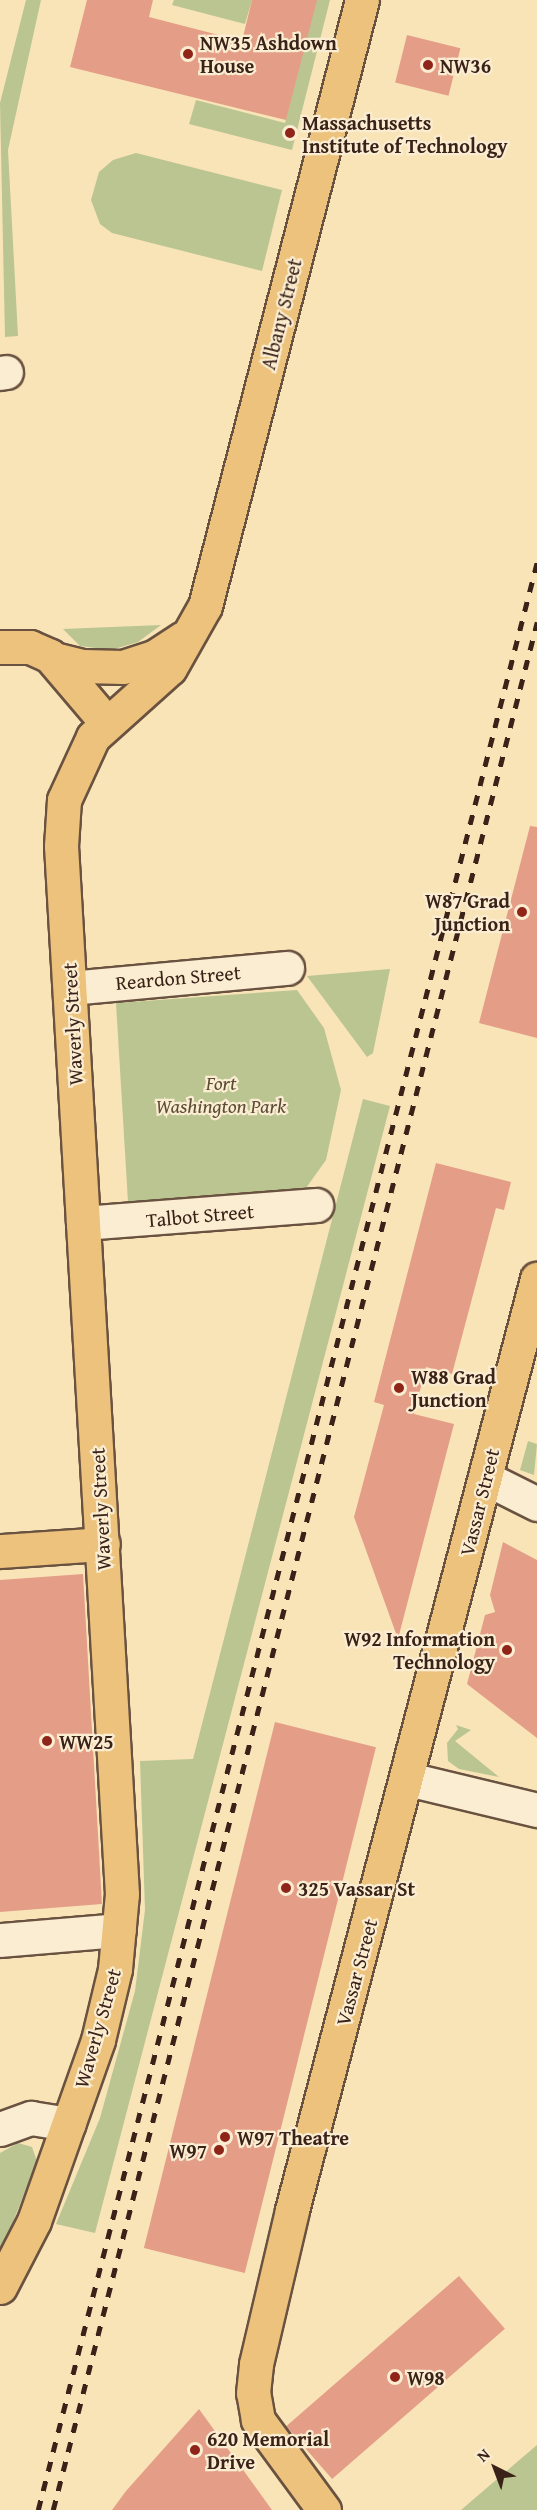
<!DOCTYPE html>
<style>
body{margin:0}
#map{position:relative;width:537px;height:2510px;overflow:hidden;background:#f9e4b8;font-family:"Gentium Book Plus",serif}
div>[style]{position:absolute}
.green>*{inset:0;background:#bac592}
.building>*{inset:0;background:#e49e87;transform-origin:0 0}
.roads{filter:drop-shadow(2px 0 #6a5241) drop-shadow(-2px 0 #6a5241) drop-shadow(0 2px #6a5241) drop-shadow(0 -2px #6a5241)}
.minor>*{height:33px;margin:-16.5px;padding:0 16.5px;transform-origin:16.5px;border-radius:16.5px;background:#fbedd1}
.major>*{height:33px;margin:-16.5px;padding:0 16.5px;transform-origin:16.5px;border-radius:16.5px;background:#ecc27c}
.rail>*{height:4.5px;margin-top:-2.25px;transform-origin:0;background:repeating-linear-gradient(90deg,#3a2219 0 10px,transparent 0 20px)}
.dots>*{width:16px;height:16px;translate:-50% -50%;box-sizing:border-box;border:3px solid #fbedd1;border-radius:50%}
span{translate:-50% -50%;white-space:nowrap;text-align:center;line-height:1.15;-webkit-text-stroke:4.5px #fbedd1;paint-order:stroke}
.poi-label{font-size:20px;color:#3a2219;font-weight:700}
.left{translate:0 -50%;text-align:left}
.right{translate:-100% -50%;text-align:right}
.street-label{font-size:20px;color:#3a2219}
.park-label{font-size:20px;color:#5a4b37;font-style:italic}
.north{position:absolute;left:465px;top:2438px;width:60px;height:60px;-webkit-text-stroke:4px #fbedd1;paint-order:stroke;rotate:318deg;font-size:16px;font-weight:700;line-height:24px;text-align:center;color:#3a2219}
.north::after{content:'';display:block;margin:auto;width:21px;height:27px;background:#3a2219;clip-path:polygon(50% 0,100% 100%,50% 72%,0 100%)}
</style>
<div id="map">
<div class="green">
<div style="clip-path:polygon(26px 0,41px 0,8px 150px,18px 336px,5px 337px,0 103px)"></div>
<div style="clip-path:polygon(174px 0,252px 0,245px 24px,172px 5px)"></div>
<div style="clip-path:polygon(316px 0,330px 0,292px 150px,189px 124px,196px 100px,285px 123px)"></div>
<div style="clip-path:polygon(136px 153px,282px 190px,262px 271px,112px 233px,100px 224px,91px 200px,99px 172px,113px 160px)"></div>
<div style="clip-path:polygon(161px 625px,138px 642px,111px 650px,80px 646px,63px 629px)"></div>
<div style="clip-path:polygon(390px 969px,373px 1053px,367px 1057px,307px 976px)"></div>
<div style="clip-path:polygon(297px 990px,324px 1028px,341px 1090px,326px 1160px,306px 1188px,128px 1202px,116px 1003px)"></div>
<div style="clip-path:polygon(363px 1099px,390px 1106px,95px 2233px,56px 2224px,100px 2118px,135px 1991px,145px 1910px,140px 1761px,193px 1759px)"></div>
<div style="clip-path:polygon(528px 1441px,537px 1444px,534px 1475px,520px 1470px)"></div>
<div style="clip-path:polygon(456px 1725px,471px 1730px,455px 1741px,499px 1777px,459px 1769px,448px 1761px,447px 1743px,458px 1729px)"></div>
<div style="clip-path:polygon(18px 2143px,32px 2147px,37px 2161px,0 2255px,0 2153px)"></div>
<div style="clip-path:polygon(537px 2445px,537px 2510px,461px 2510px)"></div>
</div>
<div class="building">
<div style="clip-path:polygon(87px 0,153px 0,149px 17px,242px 41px,252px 0,317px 0,286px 120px,70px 67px)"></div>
<div style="left:407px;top:35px;width:55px;height:49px;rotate:14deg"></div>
<div style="clip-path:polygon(530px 826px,537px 827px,537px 1038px,479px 1023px)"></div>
<div style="clip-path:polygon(436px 1163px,511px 1182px,504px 1210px,496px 1208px,452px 1374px,426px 1367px,414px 1414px,454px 1424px,398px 1639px,354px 1517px,384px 1405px,374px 1402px)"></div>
<div style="clip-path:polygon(503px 1542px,537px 1560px,537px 1738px,467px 1684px,485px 1615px,495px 1612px,490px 1595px)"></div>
<div style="clip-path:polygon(83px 1574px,102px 1904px,0 1912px,0 1580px)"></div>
<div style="left:275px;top:1722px;width:104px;height:542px;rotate:14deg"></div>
<div style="left:459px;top:2276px;width:70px;height:229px;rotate:49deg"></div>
<div style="clip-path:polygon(199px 2409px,272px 2510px,112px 2510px,126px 2491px)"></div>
</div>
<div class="roads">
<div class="minor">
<div style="left:0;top:373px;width:6px;rotate:-9deg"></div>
<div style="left:70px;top:988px;width:218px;rotate:-5.3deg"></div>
<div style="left:83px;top:1223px;width:234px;rotate:-4.4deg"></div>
<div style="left:485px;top:1478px;width:58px;rotate:26.6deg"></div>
<div style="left:408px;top:1779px;width:133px;rotate:13.5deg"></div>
<div style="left:0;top:1940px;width:119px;rotate:-4.8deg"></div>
<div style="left:0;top:2129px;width:33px;rotate:-20deg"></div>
<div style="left:31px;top:2118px;width:38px;rotate:9deg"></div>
</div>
<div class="major">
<div style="left:0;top:647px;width:30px"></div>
<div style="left:30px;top:647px;width:22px;rotate:24deg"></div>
<div style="left:50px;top:656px;width:87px;rotate:49.7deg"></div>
<div style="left:54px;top:659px;width:30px;rotate:14deg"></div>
<div style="left:83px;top:666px;width:40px;rotate:1.4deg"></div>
<div style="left:123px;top:667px;width:33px;rotate:-18deg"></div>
<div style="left:154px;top:657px;width:35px;rotate:-33deg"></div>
<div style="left:0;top:1551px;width:103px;rotate:-3.9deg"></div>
<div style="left:0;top:2287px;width:74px;rotate:-62.7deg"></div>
<div style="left:34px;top:2221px;width:192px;rotate:-70.5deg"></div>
<div style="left:98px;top:2040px;width:73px;rotate:-76.5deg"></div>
<div style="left:115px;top:1969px;width:75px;rotate:-84.7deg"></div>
<div style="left:122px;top:1894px;width:1050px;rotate:-93.33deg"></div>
<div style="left:61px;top:846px;width:46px;rotate:-86.3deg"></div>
<div style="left:64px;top:800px;width:69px;rotate:-65.3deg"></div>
<div style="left:93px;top:737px;width:103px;rotate:-41.9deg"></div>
<div style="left:170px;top:668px;width:71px;rotate:-60.6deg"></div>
<div style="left:205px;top:606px;width:626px;rotate:-75.48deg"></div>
<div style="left:324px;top:2510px;width:112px;rotate:-126.3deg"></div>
<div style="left:258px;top:2420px;width:27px;rotate:-100deg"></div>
<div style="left:253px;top:2393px;width:29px;rotate:-84deg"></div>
<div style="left:256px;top:2364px;width:158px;rotate:-76.8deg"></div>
<div style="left:292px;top:2210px;width:963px;rotate:-75.26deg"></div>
</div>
</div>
<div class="rail">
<div style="left:38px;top:2510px;width:2011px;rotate:-75.63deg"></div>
<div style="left:53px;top:2510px;width:1949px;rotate:-75.62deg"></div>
</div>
<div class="dots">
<div style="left:188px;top:54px;background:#8f2418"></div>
<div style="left:428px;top:65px;background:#8f2418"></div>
<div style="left:290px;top:133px;background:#8f2418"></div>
<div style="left:522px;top:912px;background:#8f2418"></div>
<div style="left:399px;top:1388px;background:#8f2418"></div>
<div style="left:507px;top:1650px;background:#8f2418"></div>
<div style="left:47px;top:1741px;background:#8f2418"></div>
<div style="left:286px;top:1888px;background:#8f2418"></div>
<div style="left:225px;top:2137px;background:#8f2418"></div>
<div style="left:219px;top:2150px;background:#8f2418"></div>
<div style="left:395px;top:2377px;background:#8f2418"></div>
<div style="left:195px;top:2450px;background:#8f2418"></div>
</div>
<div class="poi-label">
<span class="left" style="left:200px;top:54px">NW35 Ashdown<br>House</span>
<span class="left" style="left:440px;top:65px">NW36</span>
<span class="left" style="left:302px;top:134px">Massachusetts<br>Institute of Technology</span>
<span class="right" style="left:510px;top:912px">W87 Grad<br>Junction</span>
<span class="left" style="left:411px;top:1388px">W88 Grad<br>Junction</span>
<span class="right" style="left:495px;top:1650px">W92 Information<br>Technology</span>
<span class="left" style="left:59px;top:1741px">WW25</span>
<span class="left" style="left:298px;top:1888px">325 Vassar St</span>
<span class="left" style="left:237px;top:2137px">W97 Theatre</span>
<span class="right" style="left:207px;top:2150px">W97</span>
<span class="left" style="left:407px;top:2377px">W98</span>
<span class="left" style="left:207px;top:2450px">620 Memorial<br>Drive</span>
</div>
<div class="street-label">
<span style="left:281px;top:314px;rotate:-76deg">Albany Street</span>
<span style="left:178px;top:977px;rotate:-5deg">Reardon Street</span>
<span style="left:72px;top:1024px;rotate:-93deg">Waverly Street</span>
<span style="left:200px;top:1215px;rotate:-5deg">Talbot Street</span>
<span style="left:479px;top:1502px;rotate:-76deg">Vassar Street</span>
<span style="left:100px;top:1509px;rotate:-93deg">Waverly Street</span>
<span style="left:356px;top:1972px;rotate:-75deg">Vassar Street</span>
<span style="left:97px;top:2028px;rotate:-74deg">Waverly Street</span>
</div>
<div class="park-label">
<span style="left:221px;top:1094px">Fort<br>Washington Park</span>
</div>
<div class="north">N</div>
</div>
